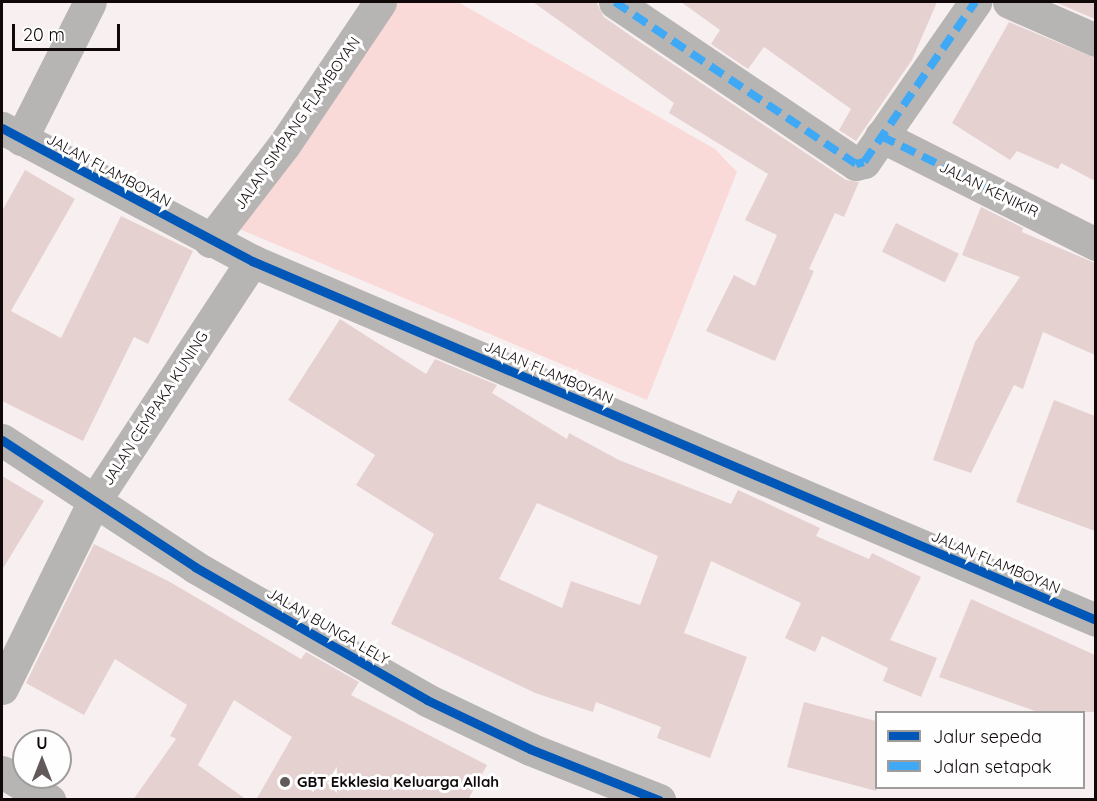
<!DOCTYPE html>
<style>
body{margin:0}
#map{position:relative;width:1097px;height:801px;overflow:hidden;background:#f8f0f0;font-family:Quicksand,sans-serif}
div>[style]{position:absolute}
.green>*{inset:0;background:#fadad9}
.building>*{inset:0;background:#e6d1d1;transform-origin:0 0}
.minor>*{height:33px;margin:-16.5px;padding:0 16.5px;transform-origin:16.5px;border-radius:16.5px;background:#b6b5b4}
.quiet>*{height:8px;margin-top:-4px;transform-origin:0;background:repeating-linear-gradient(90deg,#3fa9f5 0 15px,transparent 0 23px)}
.cycleway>*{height:9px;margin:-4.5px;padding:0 4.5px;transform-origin:4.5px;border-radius:4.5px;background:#0057b8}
.dots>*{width:16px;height:16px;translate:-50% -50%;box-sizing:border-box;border:3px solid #fefefe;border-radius:50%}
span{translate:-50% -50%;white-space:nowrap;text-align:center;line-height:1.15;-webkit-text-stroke:6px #fefefe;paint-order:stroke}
.street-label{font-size:15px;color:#110909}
.poi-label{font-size:15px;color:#110909;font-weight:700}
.left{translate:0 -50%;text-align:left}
.frame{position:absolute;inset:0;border:3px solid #110909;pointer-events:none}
.legend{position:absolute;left:875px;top:711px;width:210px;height:78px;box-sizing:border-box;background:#fefefe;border:2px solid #9f9c9c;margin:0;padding:8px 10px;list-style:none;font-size:18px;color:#110909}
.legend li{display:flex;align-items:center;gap:12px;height:30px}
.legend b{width:30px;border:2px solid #9f9c9c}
.north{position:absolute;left:12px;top:729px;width:60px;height:60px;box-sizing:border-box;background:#fefefe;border:2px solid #9f9c9c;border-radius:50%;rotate:0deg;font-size:16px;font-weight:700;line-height:24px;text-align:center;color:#110909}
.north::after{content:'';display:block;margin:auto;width:21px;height:27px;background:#625a5a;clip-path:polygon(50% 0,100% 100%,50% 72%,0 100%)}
.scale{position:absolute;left:12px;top:24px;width:108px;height:27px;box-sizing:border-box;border:3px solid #110909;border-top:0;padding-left:8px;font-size:18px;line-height:21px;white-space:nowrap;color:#110909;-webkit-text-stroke:4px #fefefe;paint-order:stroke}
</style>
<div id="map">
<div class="green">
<div style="clip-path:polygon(393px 2px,458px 2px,715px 149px,737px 172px,647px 400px,237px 228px)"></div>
</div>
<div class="building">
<div style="clip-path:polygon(533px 2px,596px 2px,604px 17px,631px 36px,846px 180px,859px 182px,844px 217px,835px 213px,809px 269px,814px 271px,775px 361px,706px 331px,734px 275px,755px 286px,777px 235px,745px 220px,768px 174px,669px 113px,674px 103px)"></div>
<div style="clip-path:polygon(681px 2px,937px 2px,912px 60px,856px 141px,839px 130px,851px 109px,764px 47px,748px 69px,711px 44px,720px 30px)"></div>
<div style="clip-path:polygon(1055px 2px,1095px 2px,1095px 19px)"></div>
<div style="clip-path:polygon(1009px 22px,1095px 58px,1095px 181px,1061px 163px,1058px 169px,1017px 151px,1010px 160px,952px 123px)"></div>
<div style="clip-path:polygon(25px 170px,75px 199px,11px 311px,61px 338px,121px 216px,193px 251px,148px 344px,134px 337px,83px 441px,2px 401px,2px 211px)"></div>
<div style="clip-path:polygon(981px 207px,1023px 228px,1022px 232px,1095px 263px,1095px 355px,1043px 332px,1023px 389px,1014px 385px,971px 473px,933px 460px,975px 342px,1020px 277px,962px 255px)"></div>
<div style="left:896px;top:223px;width:70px;height:32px;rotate:26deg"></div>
<div style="clip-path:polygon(evenodd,340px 319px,426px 374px,435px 359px,497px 385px,492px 393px,567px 439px,569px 433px,619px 460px,731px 504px,738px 490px,820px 528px,816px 536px,869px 559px,872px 553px,921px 577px,890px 640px,937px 658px,921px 697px,883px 681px,888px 668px,822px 636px,815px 652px,785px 638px,801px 603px,711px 561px,684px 633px,747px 657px,710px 758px,657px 738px,661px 727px,596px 702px,593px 712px,535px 693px,391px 624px,434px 534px,356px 485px,375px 455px,288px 400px,340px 319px,537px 503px,658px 556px,640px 605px,571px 581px,562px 608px,499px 579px,537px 503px)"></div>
<div style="clip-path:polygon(1054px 400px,1095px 416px,1095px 531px,1016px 502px)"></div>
<div style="clip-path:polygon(2px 476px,44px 501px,2px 570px)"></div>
<div style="clip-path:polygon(94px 544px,170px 582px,301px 659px,306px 652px,359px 682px,351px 695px,487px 765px,468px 800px,256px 800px,292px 737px,234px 700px,198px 765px,247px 800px,133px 800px,176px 739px,170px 736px,187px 705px,115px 659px,84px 715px,26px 683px)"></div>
<div style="clip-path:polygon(971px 599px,1095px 655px,1095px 712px,1038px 712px,939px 677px)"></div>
<div style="clip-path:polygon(804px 702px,876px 721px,876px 791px,787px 767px)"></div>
</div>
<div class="minor">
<div style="left:615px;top:2px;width:290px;rotate:33.9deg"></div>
<div style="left:856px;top:164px;width:8px;rotate:-14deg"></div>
<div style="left:864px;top:162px;width:195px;rotate:-55.2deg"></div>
<div style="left:1009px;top:2px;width:95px;rotate:23.6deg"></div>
<div style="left:2px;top:128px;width:283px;rotate:28deg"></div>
<div style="left:252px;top:261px;width:917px;rotate:23.04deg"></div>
<div style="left:881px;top:136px;width:241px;rotate:26.7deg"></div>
<div style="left:21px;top:139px;width:153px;rotate:-63.3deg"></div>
<div style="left:210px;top:241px;width:121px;rotate:-52.4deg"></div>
<div style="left:284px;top:145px;width:172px;rotate:-56.1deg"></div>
<div style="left:2px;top:440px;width:231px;rotate:33.3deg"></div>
<div style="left:195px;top:567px;width:267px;rotate:29.8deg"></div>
<div style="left:427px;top:700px;width:114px;rotate:25.4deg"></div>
<div style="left:530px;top:749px;width:139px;rotate:21.6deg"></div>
<div style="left:2px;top:688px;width:206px;rotate:-63.8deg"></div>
<div style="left:93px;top:503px;width:290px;rotate:-56.7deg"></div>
<div style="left:2px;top:772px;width:55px;rotate:30.8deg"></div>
</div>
<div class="quiet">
<div style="left:615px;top:2px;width:290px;rotate:33.9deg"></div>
<div style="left:856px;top:164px;width:8px;rotate:-14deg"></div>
<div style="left:864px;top:162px;width:195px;rotate:-55.2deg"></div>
<div style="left:881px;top:136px;width:168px;rotate:26.1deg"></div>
</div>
<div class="cycleway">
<div style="left:2px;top:128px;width:283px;rotate:28deg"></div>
<div style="left:252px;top:261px;width:917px;rotate:23.04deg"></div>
<div style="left:2px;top:440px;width:231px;rotate:33.3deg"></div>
<div style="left:195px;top:567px;width:267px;rotate:29.8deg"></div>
<div style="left:427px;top:700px;width:114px;rotate:25.4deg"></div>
<div style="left:530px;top:749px;width:139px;rotate:21.6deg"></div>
</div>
<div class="dots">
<div style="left:285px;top:782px;background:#625a5a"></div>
</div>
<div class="street-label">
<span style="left:297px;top:123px;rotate:-55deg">JALAN SIMPANG FLAMBOYAN</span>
<span style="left:109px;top:170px;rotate:28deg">JALAN FLAMBOYAN</span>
<span style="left:989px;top:189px;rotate:26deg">JALAN KENIKIR</span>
<span style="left:549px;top:372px;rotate:23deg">JALAN FLAMBOYAN</span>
<span style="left:155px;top:408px;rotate:-57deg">JALAN CEMPAKA KUNING</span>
<span style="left:996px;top:562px;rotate:23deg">JALAN FLAMBOYAN</span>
<span style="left:328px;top:626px;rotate:30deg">JALAN BUNGA LELY</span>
</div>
<div class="poi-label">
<span class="left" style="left:297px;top:782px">GBT Ekklesia Keluarga Allah</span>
</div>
<div class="frame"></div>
<ul class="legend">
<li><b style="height:8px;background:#0057b8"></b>Jalur sepeda</li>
<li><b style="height:8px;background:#3fa9f5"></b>Jalan setapak</li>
</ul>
<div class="north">U</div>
<div class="scale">20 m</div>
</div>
